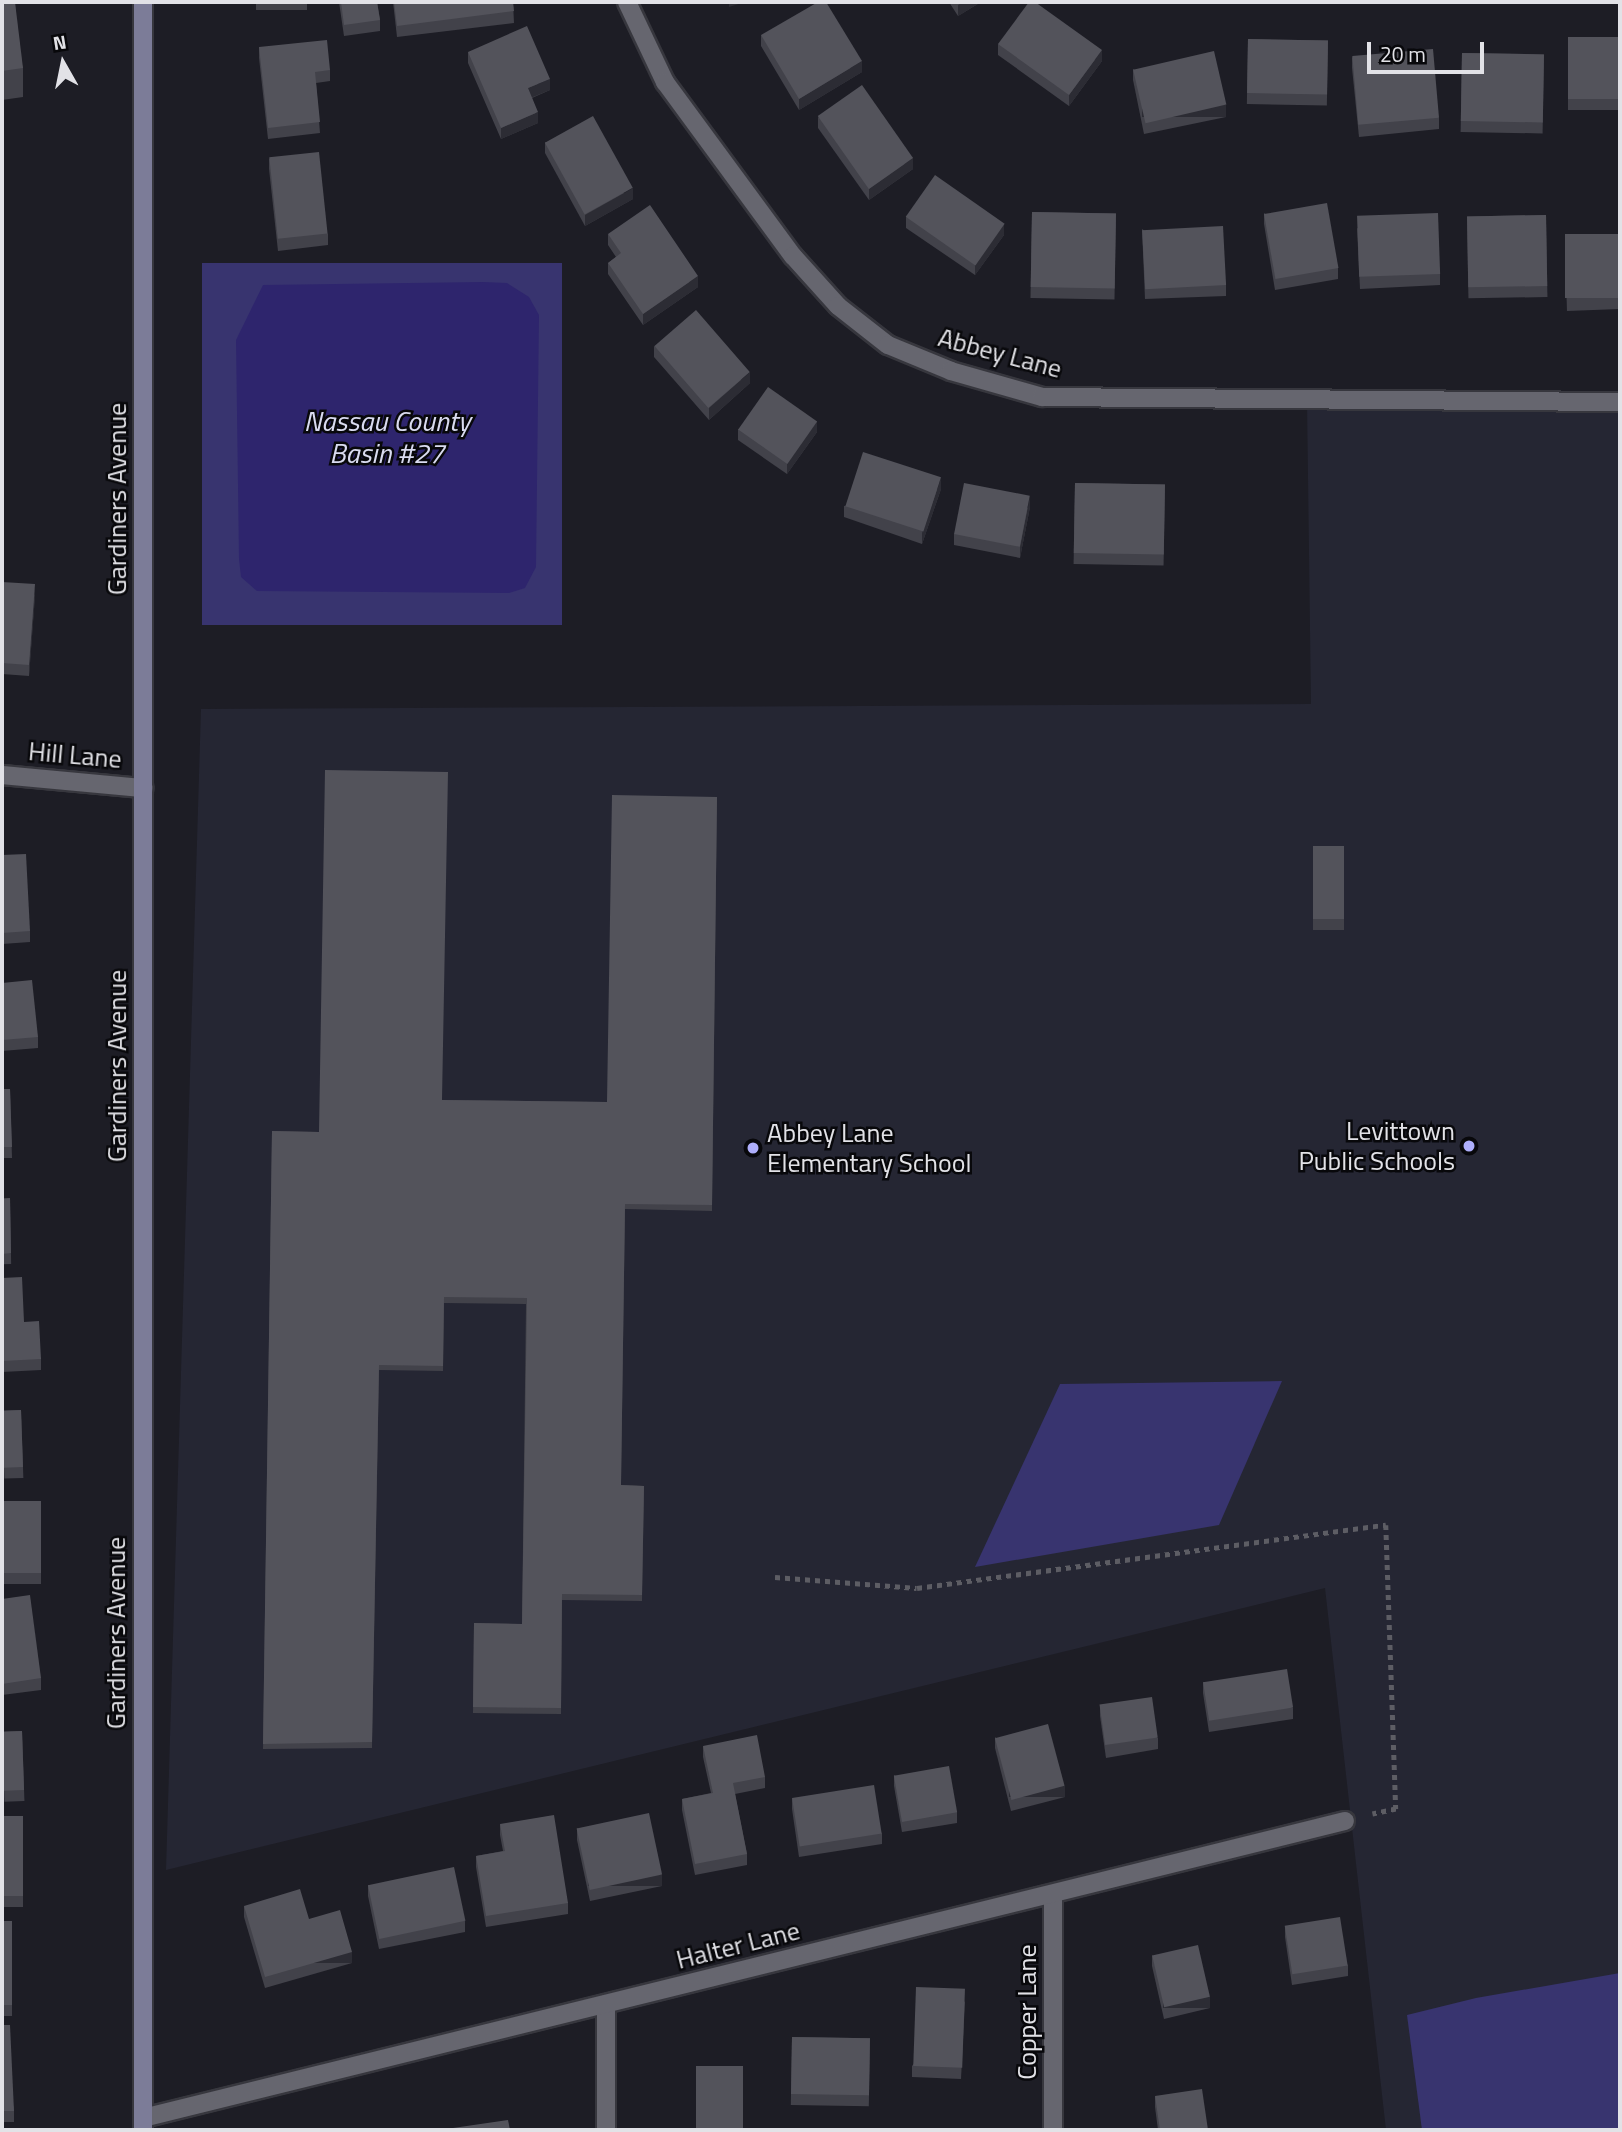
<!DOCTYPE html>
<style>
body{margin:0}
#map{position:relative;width:1622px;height:2132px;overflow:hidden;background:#1d1d25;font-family:"Titillium Web",sans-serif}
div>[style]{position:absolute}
.built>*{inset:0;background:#252633}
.green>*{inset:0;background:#38346f;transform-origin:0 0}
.water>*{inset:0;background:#2e256d}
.path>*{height:4.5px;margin-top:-2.25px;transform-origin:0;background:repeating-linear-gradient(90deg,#5d5d64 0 5px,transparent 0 10px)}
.roads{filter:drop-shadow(2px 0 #37373e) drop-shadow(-2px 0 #37373e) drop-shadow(0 2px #37373e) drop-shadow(0 -2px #37373e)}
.minor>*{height:18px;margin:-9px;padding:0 9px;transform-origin:9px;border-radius:9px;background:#66666f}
.secondary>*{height:18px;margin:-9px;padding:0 9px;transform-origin:9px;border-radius:9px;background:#7c7c98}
.wall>*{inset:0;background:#42424a;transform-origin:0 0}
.shaded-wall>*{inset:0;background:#2c2c34;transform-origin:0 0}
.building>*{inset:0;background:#53535b;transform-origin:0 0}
.dots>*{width:19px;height:19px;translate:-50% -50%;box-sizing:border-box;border:4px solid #08080b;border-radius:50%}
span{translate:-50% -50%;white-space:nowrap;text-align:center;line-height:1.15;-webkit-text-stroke:5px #08080b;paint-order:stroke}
.street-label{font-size:26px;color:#e2e2e7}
.poi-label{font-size:26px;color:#e2e2e7}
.right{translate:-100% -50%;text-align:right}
.left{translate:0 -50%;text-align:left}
.water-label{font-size:28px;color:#d9dbf0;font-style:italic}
.frame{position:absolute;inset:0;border:4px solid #e2e2e7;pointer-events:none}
.north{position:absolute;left:28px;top:28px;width:70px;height:70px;-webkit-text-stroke:5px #08080b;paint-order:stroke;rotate:351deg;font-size:19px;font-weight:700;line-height:28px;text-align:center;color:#e2e2e7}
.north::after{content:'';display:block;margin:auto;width:24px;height:32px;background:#e2e2e7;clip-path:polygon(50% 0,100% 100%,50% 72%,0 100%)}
.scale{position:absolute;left:1367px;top:42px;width:117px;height:32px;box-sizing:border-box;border:4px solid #e2e2e7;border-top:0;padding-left:9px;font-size:21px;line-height:24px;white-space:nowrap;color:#e2e2e7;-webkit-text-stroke:5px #08080b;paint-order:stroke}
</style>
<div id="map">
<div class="built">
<div style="clip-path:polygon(1307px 401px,1620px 402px,1620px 2130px,1386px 2130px,1325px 1588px,166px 1870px,201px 709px,1311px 704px)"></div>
</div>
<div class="green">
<div style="left:202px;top:263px;width:360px;height:362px"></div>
<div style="clip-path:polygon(1282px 1381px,1219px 1525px,975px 1567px,1060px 1384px)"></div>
<div style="clip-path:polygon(1620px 1973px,1620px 2130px,1422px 2130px,1407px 2015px,1476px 1998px)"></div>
</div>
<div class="water">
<div style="clip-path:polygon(483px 282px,507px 283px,529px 297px,539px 315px,536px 567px,525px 588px,509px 593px,257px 591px,241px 577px,239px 559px,236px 340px,263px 285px)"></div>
</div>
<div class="path">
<div style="left:775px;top:1577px;width:142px;rotate:4.4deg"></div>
<div style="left:917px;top:1588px;width:473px;rotate:-7.7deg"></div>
<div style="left:1386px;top:1525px;width:284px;rotate:88deg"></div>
<div style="left:1396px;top:1809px;width:24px;rotate:168deg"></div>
</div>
<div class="roads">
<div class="minor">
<div style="left:627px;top:2px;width:89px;rotate:64.6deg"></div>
<div style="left:665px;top:82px;width:216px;rotate:53.7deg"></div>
<div style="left:793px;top:256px;width:67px;rotate:48deg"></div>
<div style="left:838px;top:306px;width:63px;rotate:38deg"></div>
<div style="left:888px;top:345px;width:68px;rotate:22.4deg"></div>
<div style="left:951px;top:371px;width:95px;rotate:15.9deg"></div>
<div style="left:1042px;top:397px;width:578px;rotate:0.5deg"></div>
<div style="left:2px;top:775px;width:142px;rotate:5.3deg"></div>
<div style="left:1053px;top:1895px;width:235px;rotate:90deg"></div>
<div style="left:606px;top:2004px;width:126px;rotate:90deg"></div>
<div style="left:143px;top:2118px;width:1238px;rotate:-13.88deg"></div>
</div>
<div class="secondary">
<div style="left:143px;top:2130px;width:2128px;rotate:-90deg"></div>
</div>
</div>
<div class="wall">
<div style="clip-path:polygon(2px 2px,23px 68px,23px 97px,2px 100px)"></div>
<div style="left:256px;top:2px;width:51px;height:8px"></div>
<div style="clip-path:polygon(339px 2px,377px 2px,380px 20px,380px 31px,344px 36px)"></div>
<div style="clip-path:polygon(393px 2px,513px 2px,514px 23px,397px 37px)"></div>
<div style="clip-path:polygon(949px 2px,981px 2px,958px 16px)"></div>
<div style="clip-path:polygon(761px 35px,862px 72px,799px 110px,761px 46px)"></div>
<div style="left:1620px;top:37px;width:73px;height:52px;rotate:90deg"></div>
<div style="left:1248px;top:39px;width:80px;height:65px;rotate:1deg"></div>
<div style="clip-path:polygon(998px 44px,1102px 61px,1069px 106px,998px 55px)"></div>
<div style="clip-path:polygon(259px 47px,330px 70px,330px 81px,316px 83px,320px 133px,268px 139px,259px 58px)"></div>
<div style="clip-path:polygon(468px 52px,550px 90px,532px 98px,538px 123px,501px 139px,468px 63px)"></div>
<div style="left:1462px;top:53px;width:82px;height:79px;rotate:1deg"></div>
<div style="clip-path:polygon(1352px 57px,1439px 118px,1439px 129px,1359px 137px,1352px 68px)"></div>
<div style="clip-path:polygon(1133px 69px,1226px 117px,1144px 134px,1133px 80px)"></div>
<div style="clip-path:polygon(818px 117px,913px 169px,869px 200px,818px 128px)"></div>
<div style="clip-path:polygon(545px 142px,633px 199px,585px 226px,545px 153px)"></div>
<div style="clip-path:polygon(269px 158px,328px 234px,328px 245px,278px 251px,269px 169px)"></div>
<div style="left:1032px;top:212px;width:84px;height:86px;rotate:1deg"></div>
<div style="clip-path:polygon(1264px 213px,1338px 268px,1338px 279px,1275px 290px,1264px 224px)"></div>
<div style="left:1546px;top:215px;width:82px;height:79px;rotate:89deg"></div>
<div style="clip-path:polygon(906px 217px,1004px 235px,975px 275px,906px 228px)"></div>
<div style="clip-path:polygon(1357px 228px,1440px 274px,1440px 285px,1360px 289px)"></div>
<div style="clip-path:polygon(1142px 229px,1226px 285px,1226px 296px,1145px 299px)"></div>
<div style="clip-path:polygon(608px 234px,698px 287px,643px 325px,608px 274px,608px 263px,616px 257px,608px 245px)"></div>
<div style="clip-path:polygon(1620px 234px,1620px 309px,1567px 311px,1565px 248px)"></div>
<div style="clip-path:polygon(654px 346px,750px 383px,709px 420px,654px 357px)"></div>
<div style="clip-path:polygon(738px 429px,817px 432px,787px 474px,738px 440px)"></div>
<div style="left:1075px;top:483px;width:90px;height:81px;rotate:1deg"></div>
<div style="clip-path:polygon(941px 489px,922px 544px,844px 517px,844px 506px)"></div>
<div style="clip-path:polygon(1030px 507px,1020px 558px,954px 545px,954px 534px)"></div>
<div style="clip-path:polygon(2px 582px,35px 595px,29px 676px,2px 674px)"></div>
<div style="clip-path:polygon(717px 797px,712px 1211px,625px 1209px,621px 1485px,644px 1486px,642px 1601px,562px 1600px,561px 1714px,473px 1713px,474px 1623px,522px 1624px,526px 1304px,444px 1303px,443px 1371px,379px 1370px,372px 1748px,263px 1749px,272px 1131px,319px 1132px,443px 1100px,607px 1102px)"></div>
<div style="left:1313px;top:846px;width:31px;height:84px"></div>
<div style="clip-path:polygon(2px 855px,30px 931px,30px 942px,2px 944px)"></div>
<div style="clip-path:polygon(2px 983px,38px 1037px,38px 1048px,2px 1051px)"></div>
<div style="clip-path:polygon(2px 1089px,10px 1089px,12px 1158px,2px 1158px)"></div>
<div style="left:10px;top:1198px;width:66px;height:8px;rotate:89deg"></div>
<div style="clip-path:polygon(2px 1278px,41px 1359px,41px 1370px,2px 1372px)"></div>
<div style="left:21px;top:1410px;width:68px;height:19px;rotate:88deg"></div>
<div style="left:2px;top:1501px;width:39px;height:83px"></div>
<div style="clip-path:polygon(2px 1599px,41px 1678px,41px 1690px,2px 1695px)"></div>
<div style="clip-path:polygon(1203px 1682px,1293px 1708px,1293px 1719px,1209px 1732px,1203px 1693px)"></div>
<div style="clip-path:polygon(1100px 1705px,1158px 1738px,1158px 1749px,1106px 1758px,1100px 1716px)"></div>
<div style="left:22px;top:1731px;width:70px;height:20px;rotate:88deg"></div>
<div style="clip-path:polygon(995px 1737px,1065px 1797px,1011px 1811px,995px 1748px)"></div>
<div style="clip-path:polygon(703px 1746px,765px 1777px,765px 1788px,735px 1794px,747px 1854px,747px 1865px,695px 1875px,682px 1810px,682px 1799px,711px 1793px,703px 1757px)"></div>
<div style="clip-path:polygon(894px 1775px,957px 1812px,957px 1823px,902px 1832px,894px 1786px)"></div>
<div style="clip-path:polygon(792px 1798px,882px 1833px,882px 1844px,799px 1857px,792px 1809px)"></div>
<div style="left:2px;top:1816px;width:21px;height:91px"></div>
<div style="clip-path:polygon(500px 1824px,568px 1903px,568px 1914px,486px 1927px,476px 1867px,476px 1856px,503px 1851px,500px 1835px)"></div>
<div style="clip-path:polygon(577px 1828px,662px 1886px,590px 1901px,577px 1840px)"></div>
<div style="clip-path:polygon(368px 1885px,465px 1921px,465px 1932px,379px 1949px,368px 1896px)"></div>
<div style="clip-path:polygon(244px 1906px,309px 1919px,352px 1963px,265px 1988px,244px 1917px)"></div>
<div style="left:2px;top:1921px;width:10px;height:95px"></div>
<div style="clip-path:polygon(1285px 1926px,1348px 1965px,1348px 1976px,1292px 1985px,1285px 1937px)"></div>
<div style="clip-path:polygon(1152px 1955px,1210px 2008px,1164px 2019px,1152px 1966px)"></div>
<div style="clip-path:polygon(965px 2001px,961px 2079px,912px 2077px,912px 2066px)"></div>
<div style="clip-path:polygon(2px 2025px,14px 2111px,14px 2122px,2px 2122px)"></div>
<div style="left:792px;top:2037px;width:78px;height:68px;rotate:1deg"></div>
<div style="clip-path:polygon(1155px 2096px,1208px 2130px,1158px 2130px,1155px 2107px)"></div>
</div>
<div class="shaded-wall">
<div style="clip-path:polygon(729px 2px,745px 2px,729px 7px)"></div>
<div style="clip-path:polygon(964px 2px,981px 2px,958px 16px,958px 5px)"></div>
<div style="clip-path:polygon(1102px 50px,1102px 61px,1069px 106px,1069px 95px)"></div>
<div style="clip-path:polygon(862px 61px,862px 72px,799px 110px,799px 99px)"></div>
<div style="clip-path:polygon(550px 79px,550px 90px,528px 99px,528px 88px)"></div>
<div style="left:1226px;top:105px;width:12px;height:84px;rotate:90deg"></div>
<div style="clip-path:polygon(538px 112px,538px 123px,501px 139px,501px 128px)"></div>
<div style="clip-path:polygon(913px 158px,913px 169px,869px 200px,869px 189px)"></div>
<div style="clip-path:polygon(633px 188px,633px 199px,585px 226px,585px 215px)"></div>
<div style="clip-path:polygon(1004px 224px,1004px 235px,975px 275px,975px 264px)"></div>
<div style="clip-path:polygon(698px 276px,698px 287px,643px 325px,643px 314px)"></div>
<div style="clip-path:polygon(750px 372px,750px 383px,709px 420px,709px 408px)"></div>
<div style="clip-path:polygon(817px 421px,817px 432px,787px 474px,787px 463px)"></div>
<div style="clip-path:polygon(941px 478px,941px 489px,922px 544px,922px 533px)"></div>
<div style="clip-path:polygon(1030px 496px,1030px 507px,1020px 558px,1020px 547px)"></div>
<div style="clip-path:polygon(35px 584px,35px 595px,29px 676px,29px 665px)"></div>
<div style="left:1065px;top:1786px;width:11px;height:56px;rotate:90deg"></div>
<div style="left:662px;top:1875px;width:11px;height:74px;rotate:90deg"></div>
<div style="left:352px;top:1952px;width:11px;height:91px;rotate:90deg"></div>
<div style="left:1210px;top:1997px;width:11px;height:47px;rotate:90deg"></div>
</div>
<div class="building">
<div style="clip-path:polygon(2px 2px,15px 2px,23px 68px,2px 71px)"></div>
<div style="clip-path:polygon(341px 2px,377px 2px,380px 20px,344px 25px)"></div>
<div style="clip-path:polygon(394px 2px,513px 2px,514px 11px,397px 26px)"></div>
<div style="clip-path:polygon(818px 2px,826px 2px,862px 61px,799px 99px,761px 35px)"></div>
<div style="clip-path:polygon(1029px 2px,1035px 2px,1102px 50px,1069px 95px,998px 44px)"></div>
<div style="clip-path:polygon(527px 26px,550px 79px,528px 88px,538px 112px,501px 128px,468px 52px)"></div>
<div style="left:1620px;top:37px;width:62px;height:52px;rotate:90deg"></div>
<div style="left:1248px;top:39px;width:80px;height:54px;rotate:1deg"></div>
<div style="clip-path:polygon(327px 40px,330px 70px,315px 72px,320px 122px,268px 128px,259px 47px)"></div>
<div style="left:1433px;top:49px;width:69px;height:81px;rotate:85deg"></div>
<div style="left:1214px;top:51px;width:55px;height:83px;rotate:77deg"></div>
<div style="left:1462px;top:53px;width:82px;height:68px;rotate:1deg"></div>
<div style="left:862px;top:85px;width:89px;height:54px;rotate:55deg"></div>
<div style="left:593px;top:116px;width:82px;height:55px;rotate:61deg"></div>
<div style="left:319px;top:152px;width:82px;height:50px;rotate:84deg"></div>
<div style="left:935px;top:175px;width:85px;height:51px;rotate:35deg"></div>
<div style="left:1327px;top:203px;width:66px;height:64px;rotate:80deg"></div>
<div style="clip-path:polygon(650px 205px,698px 276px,643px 314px,608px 263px,621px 253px,608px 234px)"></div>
<div style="left:1032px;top:212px;width:84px;height:75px;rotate:1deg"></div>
<div style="left:1438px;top:213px;width:61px;height:81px;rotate:88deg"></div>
<div style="left:1546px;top:215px;width:71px;height:79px;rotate:89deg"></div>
<div style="left:1223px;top:226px;width:59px;height:81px;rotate:87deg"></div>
<div style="left:1620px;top:234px;width:64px;height:55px;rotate:90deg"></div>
<div style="left:696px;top:310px;width:82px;height:55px;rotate:49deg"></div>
<div style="left:768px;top:387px;width:60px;height:52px;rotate:35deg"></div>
<div style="left:863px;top:452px;width:82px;height:57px;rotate:18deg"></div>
<div style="left:964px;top:483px;width:67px;height:52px;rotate:11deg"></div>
<div style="left:1075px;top:483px;width:90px;height:70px;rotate:1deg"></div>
<div style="clip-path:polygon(2px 582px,35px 584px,29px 665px,2px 663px)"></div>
<div style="clip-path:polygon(325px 770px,448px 772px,442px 1100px,607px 1102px,612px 795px,717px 797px,712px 1205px,625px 1204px,621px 1485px,644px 1486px,642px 1595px,562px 1594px,561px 1708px,473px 1707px,474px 1623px,522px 1624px,527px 1298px,444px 1297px,443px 1366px,379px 1365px,372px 1742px,263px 1744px,272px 1131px,319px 1132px)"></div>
<div style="left:1313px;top:846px;width:31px;height:73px"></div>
<div style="clip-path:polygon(26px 854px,30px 931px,2px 933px,2px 855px)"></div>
<div style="clip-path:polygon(32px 980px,38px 1037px,2px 1040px,2px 983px)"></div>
<div style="clip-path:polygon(2px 1089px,10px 1089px,12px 1147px,2px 1147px)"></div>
<div style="clip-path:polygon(10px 1198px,11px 1253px,2px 1254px,2px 1199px)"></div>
<div style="clip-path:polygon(22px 1277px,24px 1322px,39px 1321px,41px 1359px,2px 1361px,2px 1278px)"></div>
<div style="left:21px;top:1410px;width:57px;height:19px;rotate:88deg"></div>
<div style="left:2px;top:1501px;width:39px;height:72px"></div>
<div style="clip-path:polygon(30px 1595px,41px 1678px,2px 1684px,2px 1599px)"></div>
<div style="left:1287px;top:1669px;width:39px;height:85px;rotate:81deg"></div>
<div style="left:1152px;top:1697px;width:41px;height:53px;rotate:82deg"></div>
<div style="left:1048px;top:1724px;width:64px;height:55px;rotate:75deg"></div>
<div style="left:22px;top:1731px;width:59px;height:20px;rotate:88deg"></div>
<div style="clip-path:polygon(757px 1735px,765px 1777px,733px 1783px,747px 1854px,695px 1864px,682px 1799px,713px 1793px,703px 1746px)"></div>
<div style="left:949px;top:1766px;width:47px;height:56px;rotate:80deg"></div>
<div style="left:874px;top:1785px;width:49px;height:83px;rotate:81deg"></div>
<div style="left:649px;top:1813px;width:63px;height:74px;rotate:78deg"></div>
<div style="clip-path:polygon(554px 1815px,568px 1903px,486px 1916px,476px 1856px,505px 1851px,500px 1824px)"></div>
<div style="left:2px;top:1816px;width:21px;height:80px"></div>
<div style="left:454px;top:1867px;width:55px;height:88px;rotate:78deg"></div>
<div style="clip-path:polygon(300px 1889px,309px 1919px,340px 1910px,352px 1952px,265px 1977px,244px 1906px)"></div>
<div style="left:1340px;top:1917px;width:49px;height:56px;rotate:81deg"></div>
<div style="left:2px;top:1921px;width:10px;height:84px"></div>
<div style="left:1198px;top:1945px;width:53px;height:47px;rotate:77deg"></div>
<div style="left:916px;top:1987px;width:49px;height:79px;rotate:2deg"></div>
<div style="clip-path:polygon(2px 2025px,10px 2025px,14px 2111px,2px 2111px)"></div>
<div style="left:792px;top:2037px;width:78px;height:57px;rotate:1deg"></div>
<div style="left:696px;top:2066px;width:47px;height:64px"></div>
<div style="clip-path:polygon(1202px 2089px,1208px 2130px,1160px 2130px,1155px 2096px)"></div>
<div style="clip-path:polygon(508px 2120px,510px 2130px,453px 2130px,453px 2128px)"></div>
</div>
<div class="dots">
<div style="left:1469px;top:1146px;background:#aeaefb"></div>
<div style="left:753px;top:1148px;background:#aeaefb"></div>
</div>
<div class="street-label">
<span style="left:1000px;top:353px;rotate:15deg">Abbey Lane</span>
<span style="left:117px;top:499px;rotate:-90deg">Gardiners Avenue</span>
<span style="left:75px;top:755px;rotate:5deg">Hill Lane</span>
<span style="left:117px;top:1066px;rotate:-90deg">Gardiners Avenue</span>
<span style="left:116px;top:1633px;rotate:-90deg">Gardiners Avenue</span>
<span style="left:738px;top:1945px;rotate:-14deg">Halter Lane</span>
<span style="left:1027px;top:2012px;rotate:-90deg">Copper Lane</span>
</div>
<div class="poi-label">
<span class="right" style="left:1455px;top:1146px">Levittown<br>Public Schools</span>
<span class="left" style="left:767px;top:1148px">Abbey Lane<br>Elementary School</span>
</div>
<div class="water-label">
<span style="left:387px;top:437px">Nassau County<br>Basin #27</span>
</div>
<div class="frame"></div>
<div class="north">N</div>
<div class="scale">20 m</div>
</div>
